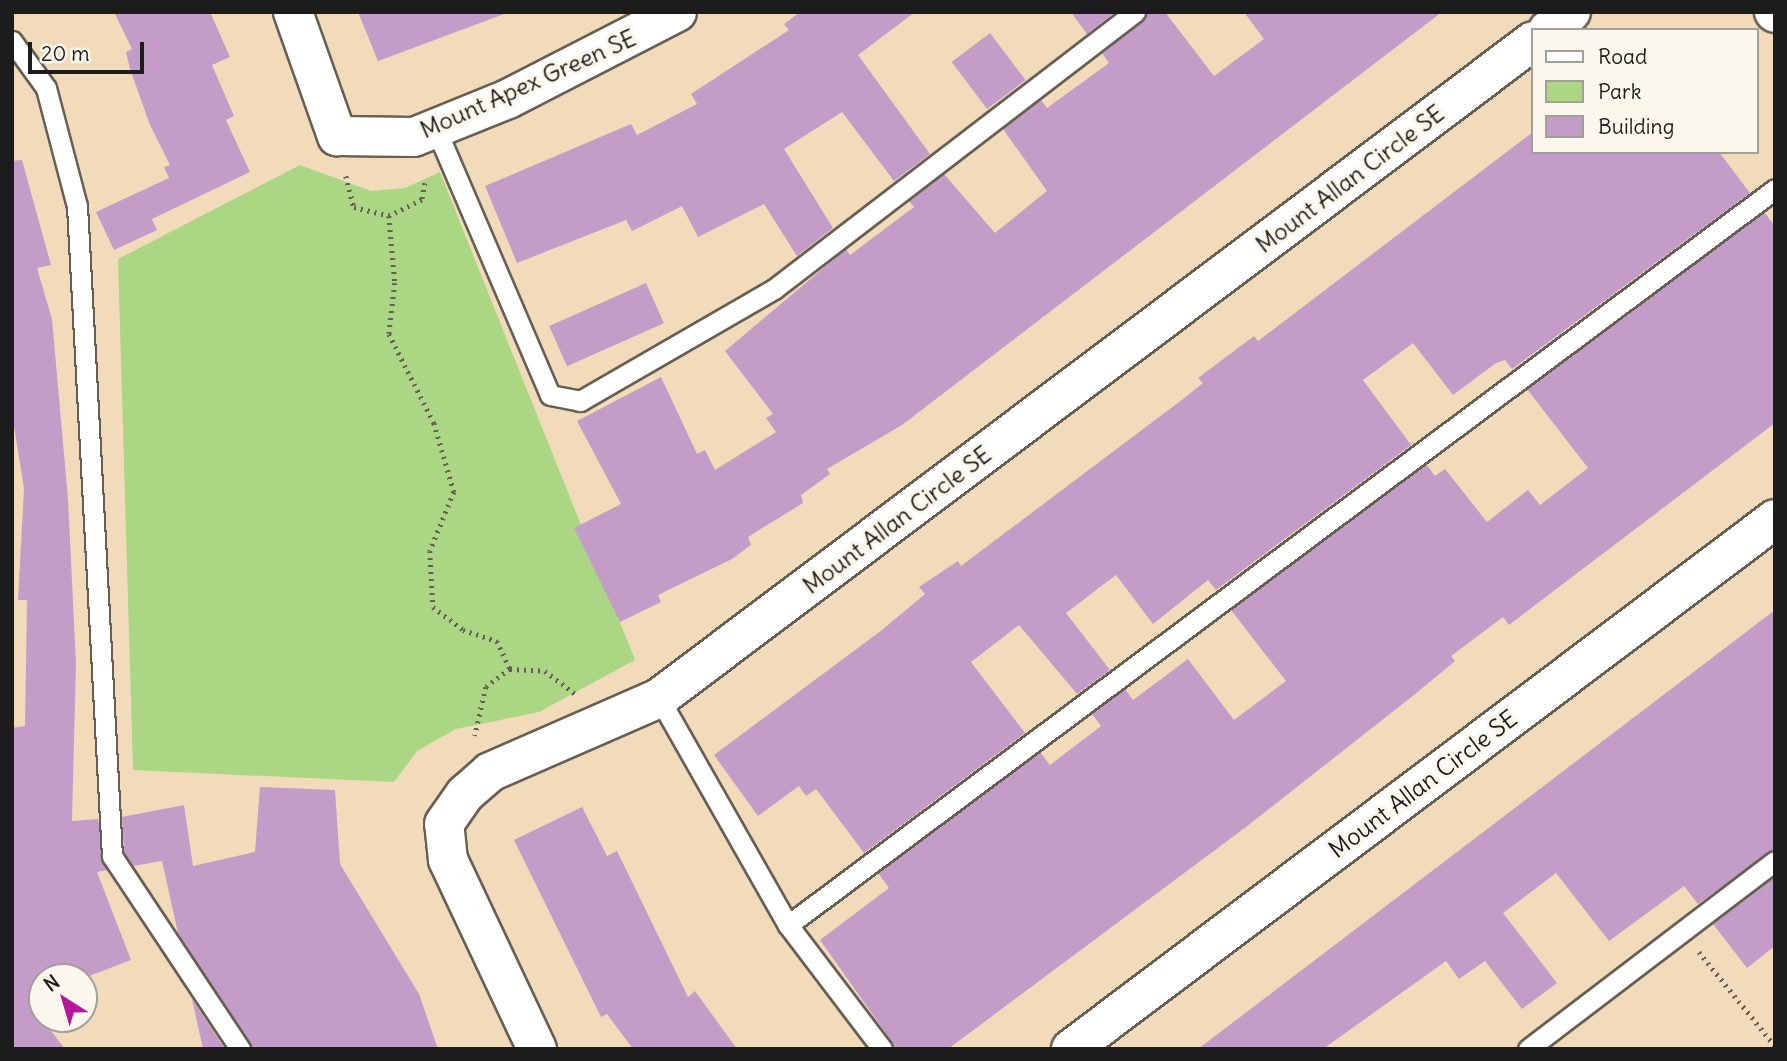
<!DOCTYPE html>
<style>
body{margin:0}
#map{position:relative;width:1787px;height:1061px;overflow:hidden;background:#f1dbbb;font-family:Delius,sans-serif}
div>[style]{position:absolute}
.green>*{inset:0;background:#abd784}
.building>*{inset:0;background:#c39dc8;transform-origin:0 0}
.path>*{height:4.5px;margin-top:-2.25px;transform-origin:0;background:repeating-linear-gradient(90deg,#675f54 0 2px,transparent 0 7px)}
.roads{filter:drop-shadow(2px 0 #675f54) drop-shadow(-2px 0 #675f54) drop-shadow(0 2px #675f54) drop-shadow(0 -2px #675f54)}
.lane>*{height:19px;margin:-9.5px;padding:0 9.5px;transform-origin:9.5px;border-radius:9.5px;background:#fff}
.street>*{height:38px;margin:-19px;padding:0 19px;transform-origin:19px;border-radius:19px;background:#fff}
span{translate:-50% -50%;white-space:nowrap;text-align:center;line-height:1.15;-webkit-text-stroke:7px #fbf7ec;paint-order:stroke}
.street-label{font-size:24px;color:#1c1c1c}
.frame{position:absolute;inset:0;border:14px solid #1c1c1c;pointer-events:none}
.legend{position:absolute;left:1531px;top:28px;width:228px;height:126px;box-sizing:border-box;background:#fbf7ec;border:2px solid #a29f99;margin:0;padding:9px 12px;list-style:none;font-size:21px;color:#1c1c1c}
.legend li{display:flex;align-items:center;gap:14px;height:35px}
.legend b{width:35px;border:2px solid #a29f99}
.north{position:absolute;left:28px;top:963px;width:70px;height:70px;box-sizing:border-box;background:#fbf7ec;border:2px solid #a29f99;border-radius:50%;rotate:323deg;font-size:19px;font-weight:700;line-height:28px;text-align:center;color:#1c1c1c}
.north::after{content:'';display:block;margin:auto;width:24px;height:32px;background:#b5179e;clip-path:polygon(50% 0,100% 100%,50% 72%,0 100%)}
.scale{position:absolute;left:28px;top:42px;width:116px;height:32px;box-sizing:border-box;border:4px solid #1c1c1c;border-top:0;padding-left:9px;font-size:21px;line-height:24px;white-space:nowrap;color:#1c1c1c;-webkit-text-stroke:5px #fbf7ec;paint-order:stroke}
</style>
<div id="map">
<div class="green">
<div style="clip-path:polygon(300px 165px,371px 191px,405px 188px,440px 172px,635px 660px,539px 712px,456px 729px,417px 751px,394px 782px,133px 770px,118px 259px)"></div>
</div>
<div class="building">
<div style="clip-path:polygon(114px 12px,210px 12px,230px 57px,212px 65px,234px 116px,226px 120px,250px 172px,152px 219px,157px 230px,114px 250px,96px 212px,169px 178px,164px 167px,170px 165px,150px 125px,130px 69px,126px 52px,132px 49px)"></div>
<div style="clip-path:polygon(358px 12px,507px 12px,507px 13px,378px 61px)"></div>
<div style="clip-path:polygon(800px 12px,915px 12px,858px 55px,930px 154px,894px 181px,842px 112px,784px 149px,833px 228px,797px 256px,764px 204px,698px 237px,682px 206px,632px 231px,626px 220px,517px 263px,485px 186px,631px 124px,637px 135px,697px 104px,691px 94px,789px 30px,784px 24px)"></div>
<div style="clip-path:polygon(1071px 12px,1115px 12px,1087px 34px)"></div>
<div style="clip-path:polygon(1147px 12px,1165px 12px,1214px 76px,1264px 39px,1244px 12px,1442px 12px,902px 425px,827px 469px,830px 474px,801px 495px,803px 503px,748px 537px,751px 545px,732px 559px,658px 595px,661px 602px,620px 622px,574px 528px,621px 504px,577px 421px,661px 377px,697px 454px,705px 450px,715px 470px,776px 432px,766px 418px,773px 414px,725px 351px,846px 249px,850px 255px,914px 207px,909px 201px,944px 174px,995px 233px,1047px 191px,1003px 129px,1041px 100px,1047px 108px,1109px 63px,1102px 53px)"></div>
<div style="left:990px;top:33px;width:59px;height:48px;rotate:53deg"></div>
<div style="clip-path:polygon(1533px 132px,1533px 152px,1719px 152px,1750px 193px,1512px 369px,1505px 360px,1496px 363px,1453px 395px,1413px 343px,1363px 380px,1411px 445px,1216px 590px,1208px 580px,1153px 624px,1116px 575px,1066px 613px,1110px 670px,1077px 694px,1019px 625px,971px 662px,1025px 733px,864px 853px,816px 789px,806px 796px,799px 786px,758px 816px,714px 755px,882px 630px,925px 594px,919px 587px,958px 561px,961px 566px,1183px 399px,1203px 383px,1198px 378px,1254px 336px,1258px 341px)"></div>
<div style="clip-path:polygon(22px 160px,51px 265px,37px 268px,52px 319px,68px 499px,76px 664px,72px 821px,98px 819px,107px 870px,97px 872px,131px 960px,84px 978px,42px 977px,42px 994px,35px 997px,42px 1019px,65px 1049px,12px 1049px,12px 728px,25px 726px,27px 600px,18px 600px,24px 489px,12px 413px,12px 161px)"></div>
<div style="clip-path:polygon(1764px 212px,1775px 226px,1775px 423px,1509px 625px,1503px 617px,1451px 656px,1455px 661px,1414px 695px,1246px 827px,948px 1049px,897px 1049px,820px 940px,889px 888px,878px 873px,1040px 752px,1050px 765px,1101px 726px,1092px 714px,1125px 689px,1133px 700px,1188px 659px,1234px 720px,1286px 681px,1231px 610px,1426px 464px,1435px 476px,1445px 469px,1487px 522px,1528px 490px,1540px 505px,1588px 468px,1527px 389px)"></div>
<div style="left:646px;top:283px;width:44px;height:106px;rotate:66deg"></div>
<div style="clip-path:polygon(1775px 610px,1775px 849px,1698px 904px,1684px 886px,1609px 941px,1556px 873px,1503px 913px,1557px 983px,1522px 1009px,1485px 961px,1459px 979px,1446px 961px,1323px 1049px,1198px 1049px)"></div>
<div style="clip-path:polygon(260px 787px,335px 790px,340px 864px,419px 994px,438px 1049px,252px 1049px,178px 933px,162px 861px,133px 866px,124px 852px,122px 817px,184px 805px,193px 866px,255px 852px)"></div>
<div style="clip-path:polygon(582px 807px,607px 856px,617px 851px,688px 997px,695px 991px,737px 1049px,633px 1049px,607px 1014px,601px 1017px,514px 840px)"></div>
<div style="clip-path:polygon(1775px 877px,1775px 946px,1747px 968px,1713px 924px)"></div>
<div style="clip-path:polygon(192px 999px,225px 1049px,203px 1049px)"></div>
</div>
<div class="path">
<div style="left:346px;top:176px;width:32px;rotate:76deg"></div>
<div style="left:354px;top:207px;width:36px;rotate:14deg"></div>
<div style="left:425px;top:183px;width:17px;rotate:100deg"></div>
<div style="left:422px;top:200px;width:37px;rotate:154deg"></div>
<div style="left:389px;top:216px;width:67px;rotate:84.9deg"></div>
<div style="left:395px;top:283px;width:51px;rotate:96.7deg"></div>
<div style="left:389px;top:334px;width:100px;rotate:63.2deg"></div>
<div style="left:434px;top:423px;width:72px;rotate:73.8deg"></div>
<div style="left:454px;top:492px;width:64px;rotate:112.1deg"></div>
<div style="left:430px;top:551px;width:56px;rotate:86.9deg"></div>
<div style="left:433px;top:607px;width:38px;rotate:37deg"></div>
<div style="left:463px;top:630px;width:36px;rotate:18deg"></div>
<div style="left:497px;top:641px;width:31px;rotate:65deg"></div>
<div style="left:510px;top:669px;width:30px;rotate:143deg"></div>
<div style="left:486px;top:687px;width:50px;rotate:102.7deg"></div>
<div style="left:510px;top:669px;width:35px;rotate:3deg"></div>
<div style="left:545px;top:671px;width:38px;rotate:37deg"></div>
<div style="left:1699px;top:952px;width:121px;rotate:51deg"></div>
</div>
<div class="roads">
<div class="lane">
<div style="left:12px;top:41px;width:58px;rotate:54.1deg"></div>
<div style="left:46px;top:88px;width:122px;rotate:75.3deg"></div>
<div style="left:77px;top:206px;width:651px;rotate:86.92deg"></div>
<div style="left:112px;top:856px;width:232px;rotate:56.4deg"></div>
<div style="left:436px;top:129px;width:289px;rotate:66.8deg"></div>
<div style="left:550px;top:395px;width:31px;rotate:11deg"></div>
<div style="left:580px;top:401px;width:224px;rotate:-30deg"></div>
<div style="left:774px;top:289px;width:455px;rotate:-37.5deg"></div>
<div style="left:659px;top:698px;width:261px;rotate:60.4deg"></div>
<div style="left:788px;top:925px;width:156px;rotate:52.8deg"></div>
<div style="left:788px;top:925px;width:1231px;rotate:-36.71deg"></div>
<div style="left:1528px;top:1049px;width:310px;rotate:-37.3deg"></div>
</div>
<div class="street">
<div style="left:293px;top:12px;width:132px;rotate:70.5deg"></div>
<div style="left:337px;top:136px;width:77px;rotate:0.7deg"></div>
<div style="left:414px;top:137px;width:101px;rotate:-22deg"></div>
<div style="left:508px;top:99px;width:190px;rotate:-27.2deg"></div>
<div style="left:1774px;top:12px;width:1px;rotate:45deg"></div>
<div style="left:1548px;top:30px;width:29px;rotate:-38deg"></div>
<div style="left:537px;top:1049px;width:209px;rotate:-115.2deg"></div>
<div style="left:448px;top:860px;width:36px;rotate:-96deg"></div>
<div style="left:444px;top:824px;width:37px;rotate:-55deg"></div>
<div style="left:465px;top:794px;width:33px;rotate:-41deg"></div>
<div style="left:490px;top:772px;width:184px;rotate:-23.6deg"></div>
<div style="left:659px;top:698px;width:1093px;rotate:-36.93deg"></div>
<div style="left:1071px;top:1049px;width:881px;rotate:-36.97deg"></div>
</div>
</div>
<div class="street-label">
<span style="left:528px;top:84px;rotate:-24deg">Mount Apex Green SE</span>
<span style="left:1350px;top:179px;rotate:-37deg">Mount Allan Circle SE</span>
<span style="left:897px;top:520px;rotate:-37deg">Mount Allan Circle SE</span>
<span style="left:1423px;top:784px;rotate:-37deg">Mount Allan Circle SE</span>
</div>
<div class="frame"></div>
<ul class="legend">
<li><b style="height:9px;background:#fff"></b>Road</li>
<li><b style="height:19px;background:#abd784"></b>Park</li>
<li><b style="height:19px;background:#c39dc8"></b>Building</li>
</ul>
<div class="north">N</div>
<div class="scale">20 m</div>
</div>
